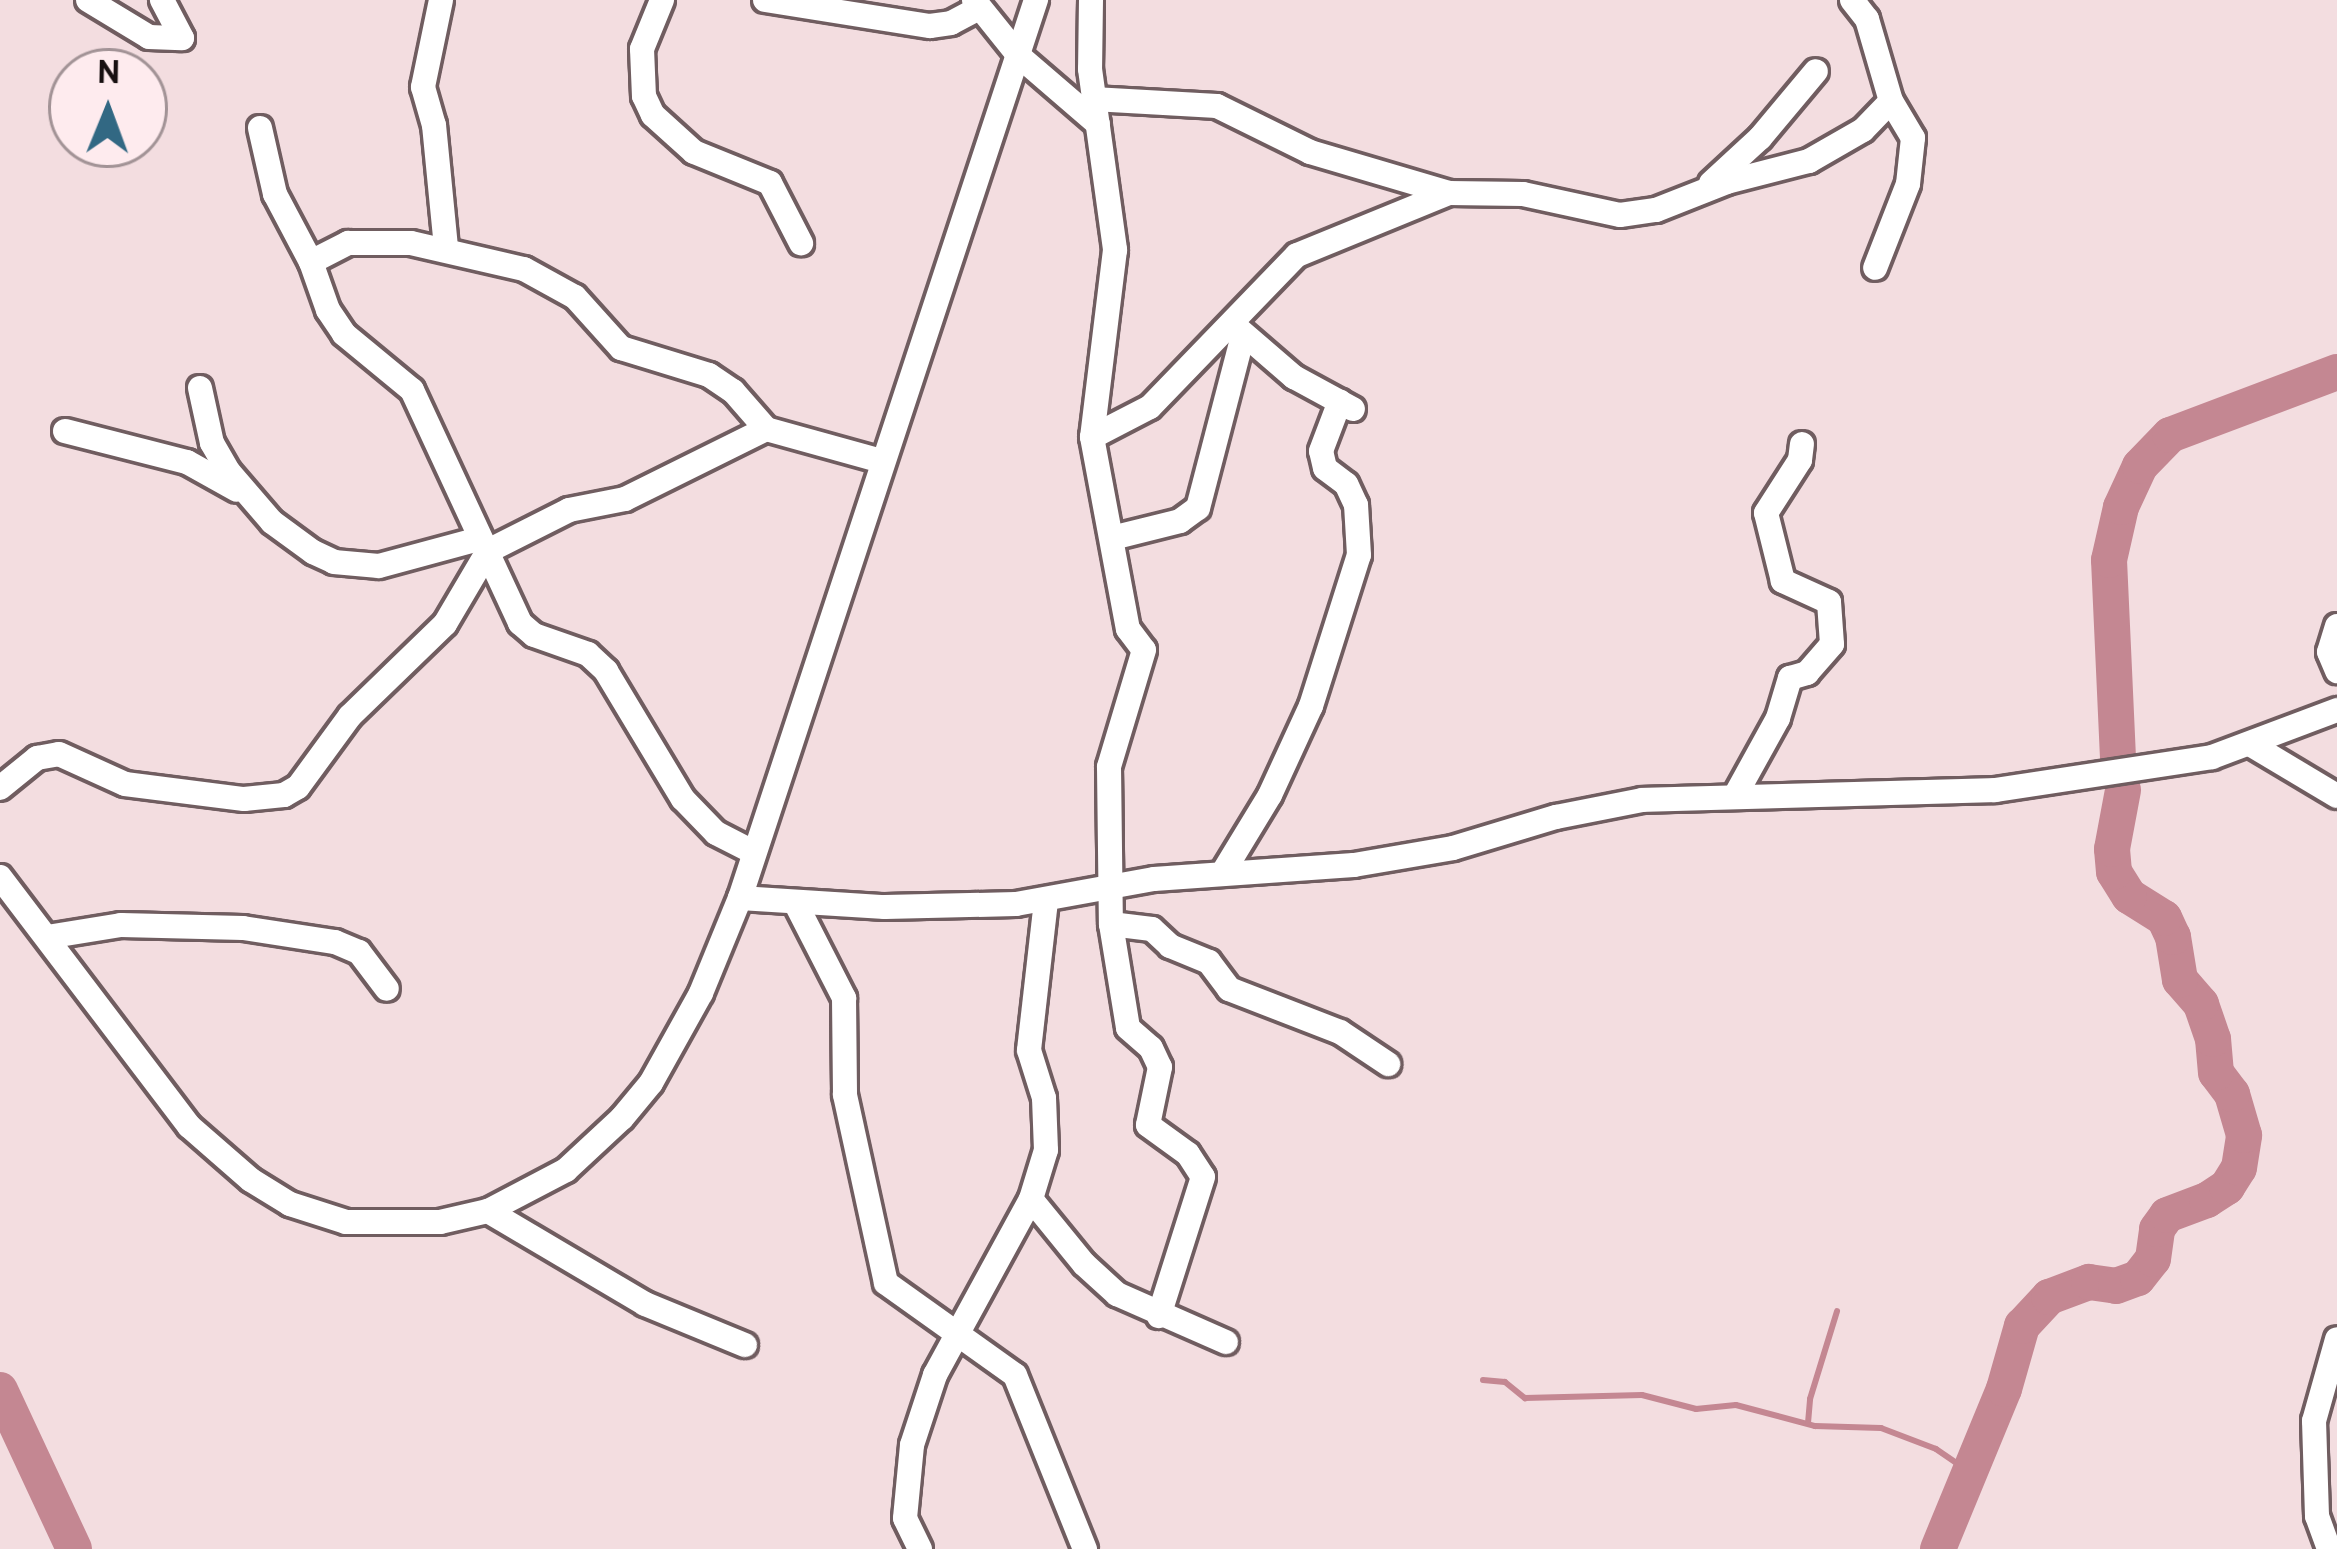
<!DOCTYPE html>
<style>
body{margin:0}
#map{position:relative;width:2337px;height:1549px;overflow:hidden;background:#f3dde0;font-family:Overpass,sans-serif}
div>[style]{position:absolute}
.stream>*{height:6px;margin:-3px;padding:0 3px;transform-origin:3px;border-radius:3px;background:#c48792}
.river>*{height:36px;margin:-18px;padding:0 18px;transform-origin:18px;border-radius:18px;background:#c48792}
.roads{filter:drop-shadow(3px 0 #705d60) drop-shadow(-3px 0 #705d60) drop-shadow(0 3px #705d60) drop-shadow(0 -3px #705d60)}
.minor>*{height:24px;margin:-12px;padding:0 12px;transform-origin:12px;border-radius:12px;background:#fff}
span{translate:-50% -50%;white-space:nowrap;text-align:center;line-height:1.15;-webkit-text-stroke:9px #feebee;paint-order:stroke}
.north{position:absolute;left:48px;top:48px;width:120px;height:120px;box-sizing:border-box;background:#feebee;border:3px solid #a29396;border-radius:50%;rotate:1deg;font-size:33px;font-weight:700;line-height:48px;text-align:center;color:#181011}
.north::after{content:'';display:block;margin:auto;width:42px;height:54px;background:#326883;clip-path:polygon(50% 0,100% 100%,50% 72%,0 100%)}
</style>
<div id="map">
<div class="stream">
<div style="left:1483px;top:1380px;width:22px;rotate:5deg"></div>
<div style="left:1505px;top:1382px;width:26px;rotate:39deg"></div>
<div style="left:1525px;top:1398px;width:117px;rotate:-1.5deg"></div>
<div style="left:1642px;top:1395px;width:56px;rotate:14.5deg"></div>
<div style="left:1696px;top:1409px;width:40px;rotate:-5.7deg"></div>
<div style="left:1736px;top:1405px;width:82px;rotate:14.9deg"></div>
<div style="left:1815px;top:1426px;width:66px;rotate:1.7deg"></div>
<div style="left:1881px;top:1428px;width:59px;rotate:20.9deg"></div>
<div style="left:1936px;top:1449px;width:42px;rotate:34.4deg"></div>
<div style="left:1808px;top:1423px;width:24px;rotate:-85deg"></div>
<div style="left:1810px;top:1399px;width:92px;rotate:-72.9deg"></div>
</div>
<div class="river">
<div style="left:2118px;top:758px;width:198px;rotate:-92.6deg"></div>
<div style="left:2109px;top:560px;width:54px;rotate:-77.2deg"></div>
<div style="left:2121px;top:507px;width:45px;rotate:-65.1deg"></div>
<div style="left:2140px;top:466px;width:43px;rotate:-45.9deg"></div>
<div style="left:2170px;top:435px;width:178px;rotate:-20.7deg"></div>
<div style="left:0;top:1390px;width:175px;rotate:65deg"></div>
<div style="left:1938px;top:1549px;width:173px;rotate:-67.6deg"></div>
<div style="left:2004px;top:1389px;width:66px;rotate:-74.1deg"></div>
<div style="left:2022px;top:1326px;width:40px;rotate:-47deg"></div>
<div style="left:2049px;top:1297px;width:43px;rotate:-20.6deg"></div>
<div style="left:2089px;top:1282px;width:27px;rotate:8deg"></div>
<div style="left:2116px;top:1286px;width:23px;rotate:-20deg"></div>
<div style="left:2138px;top:1278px;width:24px;rotate:-52deg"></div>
<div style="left:2153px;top:1259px;width:30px;rotate:-82deg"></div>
<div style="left:2157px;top:1229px;width:17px;rotate:-54deg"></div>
<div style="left:2167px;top:1215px;width:43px;rotate:-20.6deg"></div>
<div style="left:2207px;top:1200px;width:24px;rotate:-33deg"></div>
<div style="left:2227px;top:1187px;width:22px;rotate:-58deg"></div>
<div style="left:2239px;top:1168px;width:33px;rotate:-81deg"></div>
<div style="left:2244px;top:1135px;width:43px;rotate:-106.3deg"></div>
<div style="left:2232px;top:1094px;width:26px;rotate:-127deg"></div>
<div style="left:2216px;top:1073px;width:34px;rotate:-95deg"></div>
<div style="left:2213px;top:1039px;width:37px;rotate:-109deg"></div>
<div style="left:2201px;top:1004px;width:32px;rotate:-131deg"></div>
<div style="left:2180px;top:980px;width:44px;rotate:-99.2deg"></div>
<div style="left:2173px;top:937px;width:21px;rotate:-115deg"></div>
<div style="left:2164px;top:918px;width:41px;rotate:-147.8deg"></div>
<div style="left:2129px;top:896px;width:28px;rotate:-122deg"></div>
<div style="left:2114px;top:872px;width:23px;rotate:-95deg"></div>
<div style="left:2112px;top:849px;width:60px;rotate:-79.4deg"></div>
</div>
<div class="roads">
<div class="minor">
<div style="left:88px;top:0;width:71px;rotate:31.2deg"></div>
<div style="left:149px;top:37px;width:33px;rotate:2deg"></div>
<div style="left:182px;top:38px;width:43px;rotate:-117.8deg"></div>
<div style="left:441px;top:0;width:89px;rotate:101.7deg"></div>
<div style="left:423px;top:87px;width:40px;rotate:74deg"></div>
<div style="left:434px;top:125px;width:124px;rotate:84.4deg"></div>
<div style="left:662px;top:0;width:53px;rotate:112.2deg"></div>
<div style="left:642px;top:49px;width:47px;rotate:87.6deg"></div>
<div style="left:644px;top:96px;width:21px;rotate:65deg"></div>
<div style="left:653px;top:115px;width:55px;rotate:42.1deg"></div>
<div style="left:694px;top:152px;width:82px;rotate:22.2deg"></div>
<div style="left:770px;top:183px;width:68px;rotate:62.7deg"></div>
<div style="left:765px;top:0;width:167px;rotate:9deg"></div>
<div style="left:930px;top:26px;width:21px;rotate:-8deg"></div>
<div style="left:951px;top:23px;width:32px;rotate:-28deg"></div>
<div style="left:974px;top:0;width:72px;rotate:51.2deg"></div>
<div style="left:1019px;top:56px;width:104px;rotate:40.7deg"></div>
<div style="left:1091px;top:0;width:69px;rotate:90.8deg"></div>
<div style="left:1090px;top:69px;width:183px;rotate:82.1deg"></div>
<div style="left:1115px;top:250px;width:188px;rotate:97deg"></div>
<div style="left:1092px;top:437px;width:195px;rotate:79.4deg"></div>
<div style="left:1128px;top:629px;width:26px;rotate:53deg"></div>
<div style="left:1144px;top:650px;width:122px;rotate:106.7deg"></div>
<div style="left:1109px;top:767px;width:157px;rotate:89.3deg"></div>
<div style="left:1111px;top:924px;width:105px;rotate:80.7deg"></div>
<div style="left:1128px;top:1028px;width:30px;rotate:41deg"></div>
<div style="left:1151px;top:1048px;width:21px;rotate:65deg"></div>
<div style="left:1160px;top:1067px;width:59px;rotate:101.7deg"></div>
<div style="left:1148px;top:1125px;width:49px;rotate:35.9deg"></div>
<div style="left:1188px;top:1154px;width:27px;rotate:57deg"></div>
<div style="left:1203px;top:1177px;width:146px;rotate:107.6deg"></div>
<div style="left:1852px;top:0;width:24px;rotate:52deg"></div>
<div style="left:1867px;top:19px;width:85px;rotate:73.7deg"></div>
<div style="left:1891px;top:101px;width:43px;rotate:59.3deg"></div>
<div style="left:1913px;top:138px;width:46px;rotate:96.2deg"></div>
<div style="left:1908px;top:184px;width:90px;rotate:111.4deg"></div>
<div style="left:1093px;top:99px;width:124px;rotate:3.2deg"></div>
<div style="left:1217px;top:106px;width:104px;rotate:26.3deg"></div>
<div style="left:1310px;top:152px;width:145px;rotate:16.4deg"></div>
<div style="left:1449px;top:193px;width:74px;rotate:0.8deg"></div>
<div style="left:1523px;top:194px;width:99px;rotate:12.2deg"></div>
<div style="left:1620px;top:215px;width:36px;rotate:-8deg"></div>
<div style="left:1656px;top:210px;width:76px;rotate:-21.5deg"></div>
<div style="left:1727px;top:182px;width:85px;rotate:-14.4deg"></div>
<div style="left:1809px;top:161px;width:62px;rotate:-29.9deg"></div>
<div style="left:1863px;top:130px;width:40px;rotate:-46deg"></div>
<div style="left:260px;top:128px;width:68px;rotate:77.2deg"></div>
<div style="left:275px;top:194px;width:77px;rotate:62.1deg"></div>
<div style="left:311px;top:262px;width:51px;rotate:70.5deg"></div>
<div style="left:328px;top:310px;width:29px;rotate:56deg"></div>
<div style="left:344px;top:334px;width:88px;rotate:39.5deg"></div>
<div style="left:412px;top:390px;width:257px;rotate:65.1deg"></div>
<div style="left:520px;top:623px;width:18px;rotate:41deg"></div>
<div style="left:534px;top:635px;width:57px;rotate:19.4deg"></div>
<div style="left:588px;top:654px;width:25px;rotate:43deg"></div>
<div style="left:606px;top:671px;width:149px;rotate:59deg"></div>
<div style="left:683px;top:799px;width:47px;rotate:45.9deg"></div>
<div style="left:716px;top:833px;width:42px;rotate:27.2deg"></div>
<div style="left:1711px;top:183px;width:67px;rotate:-42.6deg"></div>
<div style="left:1760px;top:138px;width:87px;rotate:-50.1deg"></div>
<div style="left:311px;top:262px;width:42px;rotate:-27.2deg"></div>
<div style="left:348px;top:243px;width:63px"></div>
<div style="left:411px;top:243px;width:116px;rotate:13deg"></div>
<div style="left:524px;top:269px;width:58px;rotate:28.8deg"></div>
<div style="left:575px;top:297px;width:69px;rotate:48deg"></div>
<div style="left:621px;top:348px;width:92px;rotate:17.1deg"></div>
<div style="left:709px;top:375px;width:29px;rotate:34deg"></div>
<div style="left:733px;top:391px;width:50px;rotate:49deg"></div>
<div style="left:1236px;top:327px;width:77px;rotate:40.8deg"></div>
<div style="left:1294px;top:377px;width:67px;rotate:28.5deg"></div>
<div style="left:200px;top:388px;width:56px;rotate:77.7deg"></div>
<div style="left:212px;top:443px;width:34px;rotate:60deg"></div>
<div style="left:229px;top:472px;width:66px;rotate:49.3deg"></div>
<div style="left:272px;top:522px;width:51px;rotate:36.2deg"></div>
<div style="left:313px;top:552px;width:23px;rotate:25deg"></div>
<div style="left:334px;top:562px;width:45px;rotate:5.1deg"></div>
<div style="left:379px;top:566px;width:104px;rotate:-15.1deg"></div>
<div style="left:65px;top:431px;width:126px;rotate:14.3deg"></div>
<div style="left:187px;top:462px;width:57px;rotate:29.2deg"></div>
<div style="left:1092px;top:437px;width:65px;rotate:-27.3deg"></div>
<div style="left:1150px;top:407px;width:211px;rotate:-46deg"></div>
<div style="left:1297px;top:255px;width:164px;rotate:-22.2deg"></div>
<div style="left:1112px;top:538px;width:70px;rotate:-14deg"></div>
<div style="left:1180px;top:521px;width:22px;rotate:-36deg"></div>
<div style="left:1198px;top:508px;width:179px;rotate:-75.4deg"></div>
<div style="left:2337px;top:626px;width:27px;rotate:107deg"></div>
<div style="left:2329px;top:652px;width:21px;rotate:67deg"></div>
<div style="left:2250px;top:744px;width:101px;rotate:30.9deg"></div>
<div style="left:0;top:788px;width:48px;rotate:-39deg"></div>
<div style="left:37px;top:758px;width:22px;rotate:-10deg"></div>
<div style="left:59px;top:754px;width:72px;rotate:24.4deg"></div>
<div style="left:125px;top:784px;width:120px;rotate:7.2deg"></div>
<div style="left:244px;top:799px;width:40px;rotate:-5.7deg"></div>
<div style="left:284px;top:795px;width:16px;rotate:-30deg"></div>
<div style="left:298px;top:787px;width:88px;rotate:-53.8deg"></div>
<div style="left:350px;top:716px;width:132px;rotate:-44.1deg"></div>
<div style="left:445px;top:624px;width:85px;rotate:-59.5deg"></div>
<div style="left:488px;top:551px;width:91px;rotate:-26.8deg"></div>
<div style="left:569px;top:510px;width:57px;rotate:-11.1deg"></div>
<div style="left:625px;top:499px;width:157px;rotate:-26.4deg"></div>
<div style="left:766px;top:429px;width:119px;rotate:15.5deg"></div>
<div style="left:1735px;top:796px;width:89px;rotate:-61.1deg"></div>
<div style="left:1778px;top:718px;width:42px;rotate:-73.3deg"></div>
<div style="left:1790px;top:678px;width:18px;rotate:-16deg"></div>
<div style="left:1807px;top:673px;width:38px;rotate:-49deg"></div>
<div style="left:1832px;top:644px;width:42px;rotate:-94.1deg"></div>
<div style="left:1829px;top:602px;width:51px;rotate:-155.5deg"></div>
<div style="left:1783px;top:581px;width:70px;rotate:-104deg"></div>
<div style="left:1766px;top:513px;width:63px;rotate:-57.3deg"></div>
<div style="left:1800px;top:460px;width:16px;rotate:-83deg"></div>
<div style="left:1222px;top:874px;width:92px;rotate:-58.7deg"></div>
<div style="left:1270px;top:795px;width:98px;rotate:-65.3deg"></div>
<div style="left:1311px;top:706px;width:158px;rotate:-72.4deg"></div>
<div style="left:1359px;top:555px;width:50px;rotate:-93.4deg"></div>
<div style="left:1356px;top:505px;width:23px;rotate:-115deg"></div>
<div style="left:1346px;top:484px;width:26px;rotate:-143deg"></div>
<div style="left:1325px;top:468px;width:17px;rotate:-103deg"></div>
<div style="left:1321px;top:451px;width:53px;rotate:-69.2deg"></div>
<div style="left:0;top:877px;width:313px;rotate:52.8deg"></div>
<div style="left:189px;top:1126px;width:82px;rotate:41.1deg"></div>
<div style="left:251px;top:1180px;width:46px;rotate:31.6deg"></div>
<div style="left:290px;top:1204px;width:59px;rotate:17.8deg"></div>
<div style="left:346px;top:1222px;width:94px"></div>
<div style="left:440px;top:1222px;width:49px;rotate:-12.9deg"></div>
<div style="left:488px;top:1211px;width:88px;rotate:-27.7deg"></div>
<div style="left:566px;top:1170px;width:76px;rotate:-42.9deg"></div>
<div style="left:622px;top:1118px;width:45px;rotate:-50.4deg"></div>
<div style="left:651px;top:1083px;width:103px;rotate:-60.9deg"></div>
<div style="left:701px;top:993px;width:103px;rotate:-67.7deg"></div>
<div style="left:740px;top:898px;width:946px;rotate:-71.76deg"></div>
<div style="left:740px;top:898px;width:145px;rotate:3.6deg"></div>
<div style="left:885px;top:907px;width:131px;rotate:-1.3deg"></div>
<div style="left:1016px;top:904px;width:140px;rotate:-10.3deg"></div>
<div style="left:1154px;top:879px;width:200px;rotate:-4deg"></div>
<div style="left:1354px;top:865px;width:100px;rotate:-9.7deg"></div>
<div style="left:1453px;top:848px;width:108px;rotate:-16.8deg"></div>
<div style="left:1556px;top:817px;width:88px;rotate:-11.2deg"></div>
<div style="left:1642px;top:800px;width:353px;rotate:-1.6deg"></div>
<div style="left:1995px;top:790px;width:219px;rotate:-8.6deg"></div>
<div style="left:2212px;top:757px;width:134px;rotate:-20.6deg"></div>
<div style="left:796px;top:904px;width:106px;rotate:62.9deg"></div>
<div style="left:844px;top:998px;width:97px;rotate:89.4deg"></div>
<div style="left:845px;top:1095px;width:192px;rotate:77.7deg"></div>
<div style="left:886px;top:1283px;width:158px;rotate:35.5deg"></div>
<div style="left:1015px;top:1375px;width:188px;rotate:68.1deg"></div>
<div style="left:1111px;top:924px;width:41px;rotate:7deg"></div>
<div style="left:1152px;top:929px;width:25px;rotate:43deg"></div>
<div style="left:1170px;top:946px;width:42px;rotate:22.3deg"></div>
<div style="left:1209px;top:962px;width:34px;rotate:53deg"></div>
<div style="left:1229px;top:989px;width:119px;rotate:21.2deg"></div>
<div style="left:1340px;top:1032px;width:58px;rotate:33.7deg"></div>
<div style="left:47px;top:937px;width:75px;rotate:-9.2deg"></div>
<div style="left:121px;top:925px;width:122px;rotate:1.4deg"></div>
<div style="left:243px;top:928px;width:93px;rotate:8.7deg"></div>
<div style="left:335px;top:942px;width:26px;rotate:23deg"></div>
<div style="left:359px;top:952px;width:46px;rotate:52.9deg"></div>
<div style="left:1031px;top:1199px;width:84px;rotate:50.8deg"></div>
<div style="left:1084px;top:1264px;width:45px;rotate:42.3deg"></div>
<div style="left:1117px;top:1294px;width:119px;rotate:23.8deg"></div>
<div style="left:488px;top:1211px;width:182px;rotate:30.6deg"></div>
<div style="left:645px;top:1304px;width:108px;rotate:22.3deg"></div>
<div style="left:920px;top:1549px;width:34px;rotate:-116deg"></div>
<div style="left:905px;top:1518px;width:73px;rotate:-84.5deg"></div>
<div style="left:912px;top:1445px;width:74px;rotate:-71.8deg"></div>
<div style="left:935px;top:1375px;width:200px;rotate:-61.4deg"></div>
<div style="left:1031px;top:1199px;width:51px;rotate:-73deg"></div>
<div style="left:1046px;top:1150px;width:52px;rotate:-92.2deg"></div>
<div style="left:1044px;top:1098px;width:50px;rotate:-107.4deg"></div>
<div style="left:1029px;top:1050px;width:151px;rotate:-83.5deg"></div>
<div style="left:2329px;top:1549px;width:35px;rotate:-110deg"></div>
<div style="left:2317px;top:1516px;width:95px;rotate:-91.8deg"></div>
<div style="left:2314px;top:1421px;width:85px;rotate:-74.3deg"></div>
</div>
</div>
<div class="north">N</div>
</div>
